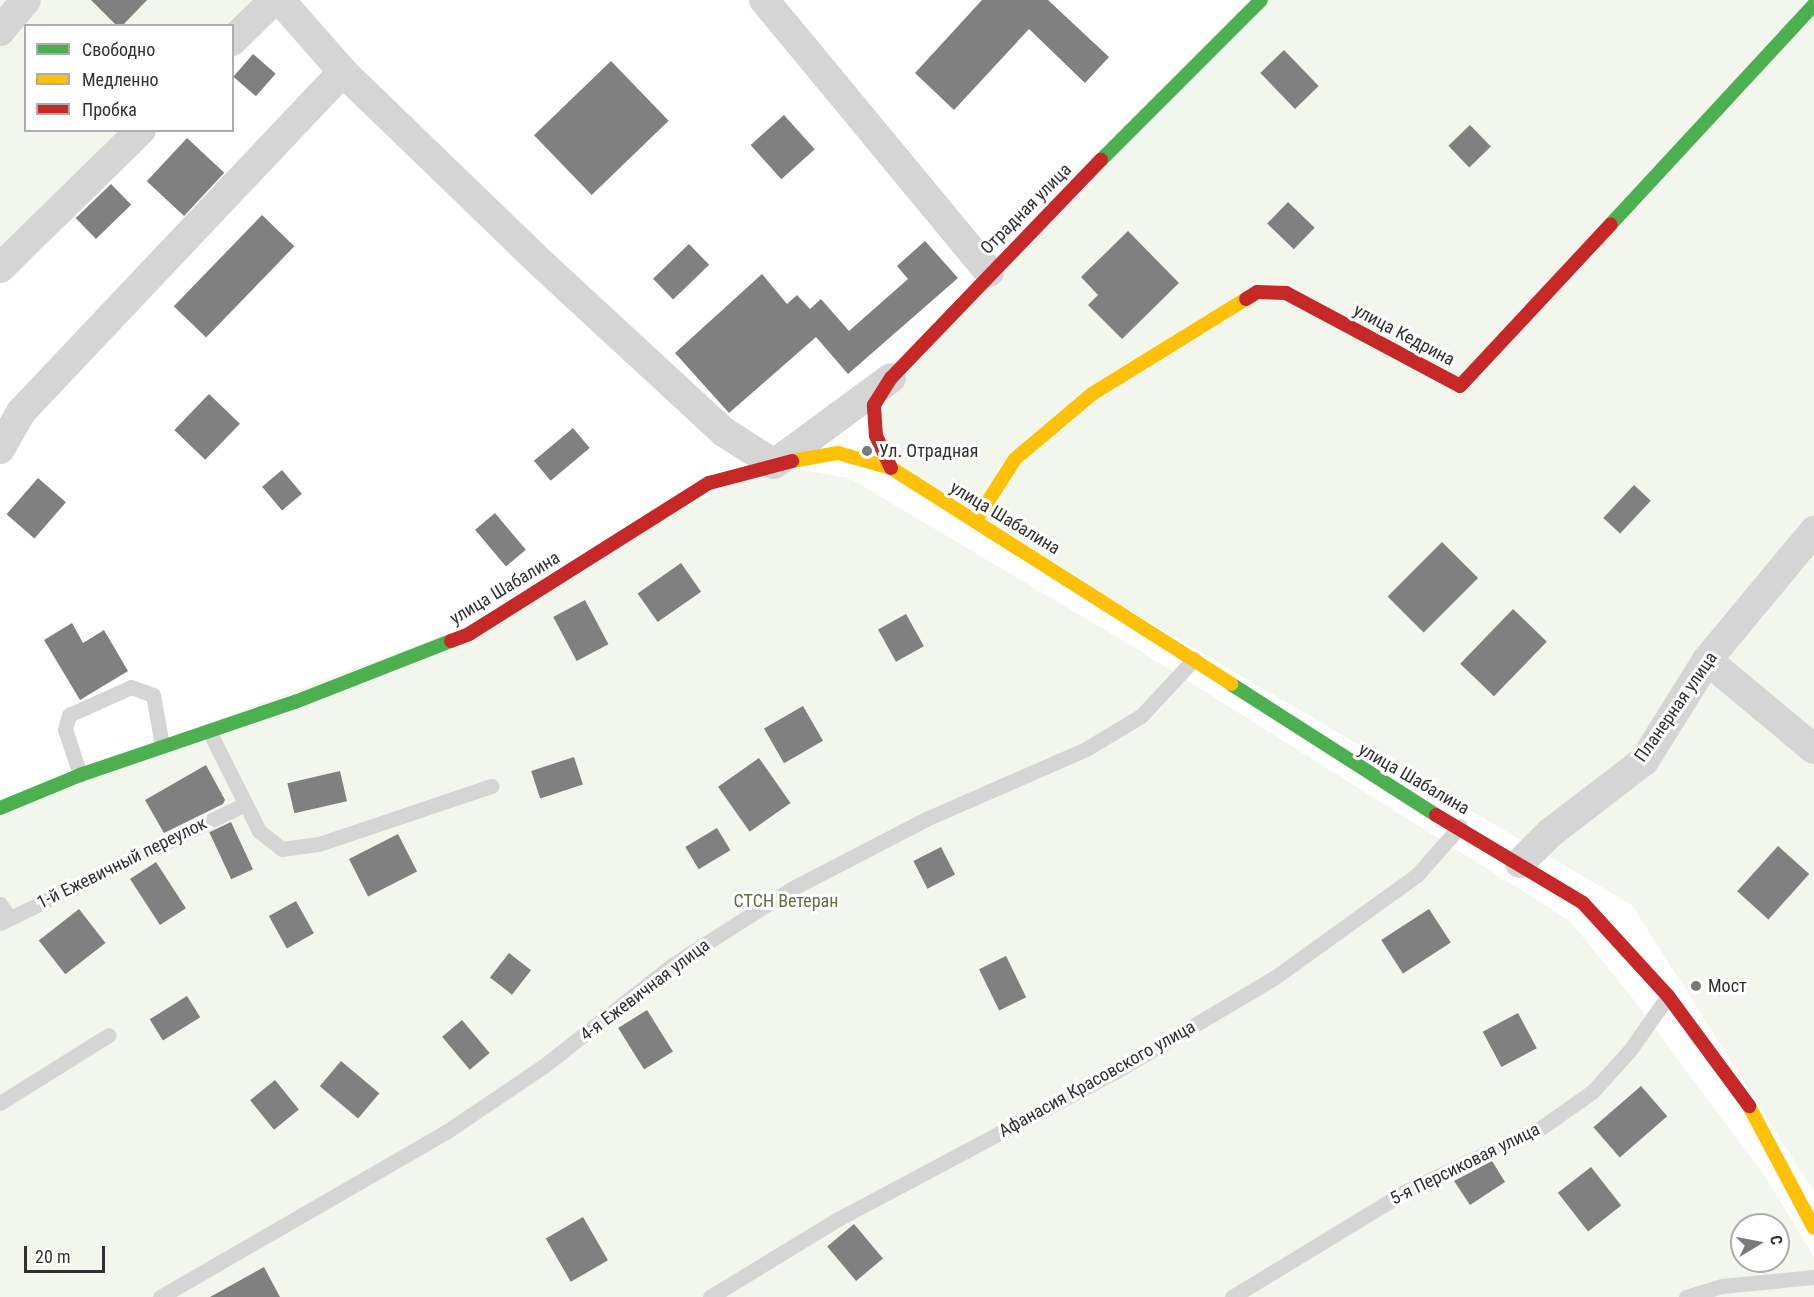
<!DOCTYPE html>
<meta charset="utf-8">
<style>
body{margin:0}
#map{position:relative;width:1814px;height:1297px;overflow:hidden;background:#fff;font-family:"Roboto Condensed",sans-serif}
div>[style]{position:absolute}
.green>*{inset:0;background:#f3f6ed}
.building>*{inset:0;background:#808080;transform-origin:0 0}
.lane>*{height:15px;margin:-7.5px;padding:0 7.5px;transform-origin:7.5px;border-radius:7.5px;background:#d5d5d5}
.street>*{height:30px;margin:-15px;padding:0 15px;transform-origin:15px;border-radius:15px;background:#d5d5d5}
.fast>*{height:14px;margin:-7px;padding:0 7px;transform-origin:7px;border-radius:7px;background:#4caf50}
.slow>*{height:14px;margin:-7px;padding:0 7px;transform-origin:7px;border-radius:7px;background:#ffc107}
.jam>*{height:14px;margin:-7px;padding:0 7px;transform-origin:7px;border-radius:7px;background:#c62828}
.dots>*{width:16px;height:16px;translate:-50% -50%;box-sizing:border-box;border:3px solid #fff;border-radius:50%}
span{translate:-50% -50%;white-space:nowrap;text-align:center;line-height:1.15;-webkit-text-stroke:6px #fff;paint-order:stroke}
.street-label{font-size:18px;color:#313131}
.poi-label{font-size:18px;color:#313131}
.left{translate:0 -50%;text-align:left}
.park-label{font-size:18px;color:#5b703c}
.legend{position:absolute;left:24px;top:24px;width:210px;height:108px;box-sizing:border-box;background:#fff;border:2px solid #adadad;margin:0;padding:8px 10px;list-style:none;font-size:18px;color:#313131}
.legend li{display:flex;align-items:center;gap:12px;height:30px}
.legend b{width:30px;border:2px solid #adadad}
.north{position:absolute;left:1730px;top:1213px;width:60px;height:60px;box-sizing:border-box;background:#fff;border:2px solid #adadad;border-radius:50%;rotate:80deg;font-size:16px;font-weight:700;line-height:24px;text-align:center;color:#313131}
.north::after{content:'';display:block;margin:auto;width:21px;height:27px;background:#797979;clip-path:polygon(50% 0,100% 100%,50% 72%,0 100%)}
.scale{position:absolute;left:24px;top:1246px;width:81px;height:27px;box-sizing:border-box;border:3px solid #313131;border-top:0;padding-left:8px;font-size:18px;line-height:21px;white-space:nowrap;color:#313131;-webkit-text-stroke:4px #fff;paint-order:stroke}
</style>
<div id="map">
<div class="green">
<div style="clip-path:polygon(0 0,267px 0,232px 26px,26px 26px,26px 130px,134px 131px,0 260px)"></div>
<div style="clip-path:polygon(1261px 0,1814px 0,1814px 1192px,1632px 905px,917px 486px,876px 436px,891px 378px)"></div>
<div style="clip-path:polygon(evenodd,768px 464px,849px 478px,1137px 649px,1570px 921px,1633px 999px,1766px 1178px,1814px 1257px,1814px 1297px,0 1297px,0 801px,460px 629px,768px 464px,1742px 1225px,1778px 1225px,1778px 1261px,1742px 1261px,1742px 1225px)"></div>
</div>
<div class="building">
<div style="clip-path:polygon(91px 0,147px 0,122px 26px,117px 26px)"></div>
<div style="clip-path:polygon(982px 0,1048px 0,1109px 57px,1085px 83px,1029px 29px,954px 110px,915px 73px)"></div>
<div style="left:1284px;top:50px;width:50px;height:33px;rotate:46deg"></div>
<div style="left:253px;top:54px;width:30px;height:30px;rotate:41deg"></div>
<div style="left:611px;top:61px;width:83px;height:107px;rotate:46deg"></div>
<div style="left:784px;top:115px;width:46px;height:45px;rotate:48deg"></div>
<div style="left:1470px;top:125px;width:30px;height:30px;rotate:46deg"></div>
<div style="left:187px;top:138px;width:51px;height:59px;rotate:43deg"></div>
<div style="left:111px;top:184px;width:29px;height:49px;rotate:46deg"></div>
<div style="left:1288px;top:202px;width:37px;height:30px;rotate:44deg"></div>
<div style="left:262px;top:215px;width:45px;height:127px;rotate:44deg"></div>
<div style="clip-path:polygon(1128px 231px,1179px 283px,1122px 339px,1088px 305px,1098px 295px,1081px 277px)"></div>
<div style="clip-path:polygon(925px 241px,958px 278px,848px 374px,816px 337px,729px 413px,675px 353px,762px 274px,787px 304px,797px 295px,810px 309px,821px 299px,849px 331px,908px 279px,897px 266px)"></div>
<div style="left:689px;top:244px;width:29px;height:50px;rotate:46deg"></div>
<div style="left:209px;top:394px;width:43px;height:50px;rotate:44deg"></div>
<div style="left:573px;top:428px;width:26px;height:51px;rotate:50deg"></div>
<div style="left:282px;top:470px;width:31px;height:26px;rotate:50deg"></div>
<div style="left:38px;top:478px;width:37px;height:48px;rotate:41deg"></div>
<div style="left:1634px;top:485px;width:23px;height:45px;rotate:43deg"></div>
<div style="left:495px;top:513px;width:48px;height:26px;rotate:50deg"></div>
<div style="left:1442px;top:542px;width:51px;height:77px;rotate:45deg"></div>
<div style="left:681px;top:563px;width:35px;height:53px;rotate:55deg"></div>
<div style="left:585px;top:600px;width:50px;height:36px;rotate:62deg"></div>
<div style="left:1513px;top:609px;width:47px;height:76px;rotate:44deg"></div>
<div style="left:906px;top:614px;width:37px;height:32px;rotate:61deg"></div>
<div style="clip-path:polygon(72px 623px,83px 643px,104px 630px,128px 671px,80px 700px,44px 640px)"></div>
<div style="left:803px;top:706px;width:40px;height:45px;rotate:60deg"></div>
<div style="left:574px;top:757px;width:29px;height:45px;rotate:72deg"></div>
<div style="left:759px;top:758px;width:55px;height:50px;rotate:55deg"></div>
<div style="clip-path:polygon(206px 765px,225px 800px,223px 804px,164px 833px,145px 800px)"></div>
<div style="left:340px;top:771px;width:31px;height:54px;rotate:77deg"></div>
<div style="left:231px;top:822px;width:52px;height:24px;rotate:65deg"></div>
<div style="left:717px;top:828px;width:26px;height:37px;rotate:59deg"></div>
<div style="left:398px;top:834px;width:42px;height:55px;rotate:63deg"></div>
<div style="left:1778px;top:846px;width:42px;height:61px;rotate:42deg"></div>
<div style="left:941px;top:847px;width:31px;height:31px;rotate:63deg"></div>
<div style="left:156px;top:862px;width:55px;height:31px;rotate:57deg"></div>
<div style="left:296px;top:901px;width:37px;height:31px;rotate:61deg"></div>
<div style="left:79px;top:909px;width:43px;height:51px;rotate:52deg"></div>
<div style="left:1429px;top:909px;width:40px;height:57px;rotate:57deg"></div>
<div style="left:509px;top:953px;width:28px;height:31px;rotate:38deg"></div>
<div style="left:1006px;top:956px;width:46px;height:30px;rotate:64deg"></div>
<div style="left:187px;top:996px;width:25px;height:44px;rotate:58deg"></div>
<div style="left:647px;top:1010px;width:49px;height:34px;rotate:58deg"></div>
<div style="left:1518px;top:1013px;width:40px;height:40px;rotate:62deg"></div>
<div style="left:462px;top:1020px;width:43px;height:26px;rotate:50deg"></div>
<div style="left:341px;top:1061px;width:50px;height:33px;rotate:40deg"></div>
<div style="left:275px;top:1080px;width:38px;height:32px;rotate:51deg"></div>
<div style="left:1641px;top:1086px;width:40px;height:63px;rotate:49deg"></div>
<div style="clip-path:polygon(1492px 1161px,1505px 1182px,1470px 1205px,1454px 1181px)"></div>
<div style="left:1591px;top:1167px;width:49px;height:42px;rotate:52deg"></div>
<div style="left:583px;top:1217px;width:50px;height:43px;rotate:60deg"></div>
<div style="left:854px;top:1224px;width:45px;height:35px;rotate:50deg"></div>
<div style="clip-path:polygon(264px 1267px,280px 1297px,210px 1297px)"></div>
</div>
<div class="lane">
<div style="left:209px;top:731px;width:112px;rotate:63.4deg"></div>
<div style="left:259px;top:831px;width:29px;rotate:38deg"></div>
<div style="left:282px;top:849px;width:37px;rotate:-8deg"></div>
<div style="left:319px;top:844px;width:182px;rotate:-18.6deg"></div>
<div style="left:80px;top:775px;width:48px;rotate:-108.1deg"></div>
<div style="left:65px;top:729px;width:15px;rotate:-74deg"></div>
<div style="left:69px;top:715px;width:68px;rotate:-24.3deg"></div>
<div style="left:131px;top:687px;width:23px;rotate:20deg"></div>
<div style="left:153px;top:695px;width:51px;rotate:79.8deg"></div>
<div style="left:0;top:904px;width:16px;rotate:55deg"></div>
<div style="left:0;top:923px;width:272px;rotate:-25.9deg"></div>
<div style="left:0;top:1103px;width:128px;rotate:-32deg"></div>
<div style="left:160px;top:1297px;width:330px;rotate:-30deg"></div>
<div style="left:446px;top:1132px;width:120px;rotate:-34.1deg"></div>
<div style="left:545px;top:1065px;width:162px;rotate:-38.2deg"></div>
<div style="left:672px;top:965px;width:143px;rotate:-32.5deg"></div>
<div style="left:793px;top:888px;width:150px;rotate:-27.4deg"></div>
<div style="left:926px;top:819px;width:175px;rotate:-23.6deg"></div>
<div style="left:1086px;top:749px;width:64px;rotate:-31deg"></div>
<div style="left:1141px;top:716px;width:78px;rotate:-47.1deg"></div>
<div style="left:710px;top:1297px;width:150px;rotate:-31.4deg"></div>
<div style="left:838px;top:1219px;width:314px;rotate:-28deg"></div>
<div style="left:1115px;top:1072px;width:185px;rotate:-30.6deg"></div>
<div style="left:1274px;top:978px;width:176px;rotate:-35.8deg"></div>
<div style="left:1417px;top:875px;width:65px;rotate:-48.7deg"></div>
<div style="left:1232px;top:1297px;width:204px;rotate:-31.3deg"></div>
<div style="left:1406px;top:1191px;width:150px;rotate:-25.2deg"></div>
<div style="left:1542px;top:1127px;width:61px;rotate:-35deg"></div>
<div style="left:1592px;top:1092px;width:57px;rotate:-47.9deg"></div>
<div style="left:1630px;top:1050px;width:66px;rotate:-54.9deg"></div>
<div style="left:1686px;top:1297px;width:38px;rotate:-17deg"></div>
<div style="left:1722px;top:1286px;width:92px;rotate:-5.6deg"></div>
</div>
<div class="street">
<div style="left:280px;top:0;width:96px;rotate:48.8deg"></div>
<div style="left:343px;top:72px;width:279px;rotate:44deg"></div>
<div style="left:544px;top:266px;width:245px;rotate:42.7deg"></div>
<div style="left:724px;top:432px;width:59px;rotate:32.6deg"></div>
<div style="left:774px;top:464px;width:145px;rotate:-36.3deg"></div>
<div style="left:764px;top:0;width:353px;rotate:50.4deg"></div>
<div style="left:0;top:31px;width:40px;rotate:-50deg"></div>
<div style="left:232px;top:41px;width:59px;rotate:-44.3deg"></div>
<div style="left:0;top:268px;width:197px;rotate:-44.4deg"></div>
<div style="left:0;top:449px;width:43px;rotate:-60.4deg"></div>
<div style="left:21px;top:412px;width:468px;rotate:-46.6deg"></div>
<div style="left:1707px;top:660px;width:139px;rotate:39.8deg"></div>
<div style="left:1520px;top:863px;width:42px;rotate:-45deg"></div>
<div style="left:1550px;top:833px;width:118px;rotate:-37.5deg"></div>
<div style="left:1644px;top:761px;width:119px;rotate:-58deg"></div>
<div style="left:1707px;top:660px;width:168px;rotate:-50.3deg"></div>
</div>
<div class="fast">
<div style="left:1101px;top:160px;width:226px;rotate:-45deg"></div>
<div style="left:1611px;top:224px;width:299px;rotate:-47.2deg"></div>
<div style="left:1231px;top:684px;width:243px;rotate:32.6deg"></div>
<div style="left:0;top:808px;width:87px;rotate:-22.4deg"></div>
<div style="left:80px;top:775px;width:227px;rotate:-18.8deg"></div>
<div style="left:295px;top:702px;width:168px;rotate:-21.4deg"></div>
</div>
<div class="slow">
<div style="left:792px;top:461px;width:47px;rotate:-9.9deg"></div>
<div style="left:838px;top:453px;width:55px;rotate:15.8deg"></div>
<div style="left:891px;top:468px;width:403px;rotate:32.4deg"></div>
<div style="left:976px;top:520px;width:72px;rotate:-57.4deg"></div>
<div style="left:1015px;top:459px;width:101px;rotate:-40.2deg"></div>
<div style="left:1092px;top:394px;width:181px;rotate:-31.7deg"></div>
<div style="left:1749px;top:1106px;width:138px;rotate:62deg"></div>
</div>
<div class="jam">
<div style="left:1246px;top:299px;width:13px;rotate:-32deg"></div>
<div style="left:1257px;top:292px;width:29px;rotate:2deg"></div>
<div style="left:1286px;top:293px;width:197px;rotate:28.1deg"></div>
<div style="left:1460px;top:386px;width:221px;rotate:-47deg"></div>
<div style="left:891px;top:468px;width:35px;rotate:-115deg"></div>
<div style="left:876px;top:436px;width:31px;rotate:-94deg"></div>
<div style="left:874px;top:405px;width:32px;rotate:-58deg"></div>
<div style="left:891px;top:378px;width:303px;rotate:-46.1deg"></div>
<div style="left:451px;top:641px;width:19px;rotate:-21deg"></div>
<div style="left:469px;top:634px;width:284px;rotate:-32.2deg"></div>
<div style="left:709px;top:483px;width:86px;rotate:-14.8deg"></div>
<div style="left:1436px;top:815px;width:171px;rotate:30.9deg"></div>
<div style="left:1583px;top:903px;width:126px;rotate:47.6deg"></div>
<div style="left:1668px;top:996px;width:137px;rotate:53.6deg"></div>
</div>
<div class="dots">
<div style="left:867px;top:451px;background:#797979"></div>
<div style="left:1696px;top:986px;background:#797979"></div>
</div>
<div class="street-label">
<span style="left:1026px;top:209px;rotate:-45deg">Отрадная улица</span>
<span style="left:1404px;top:335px;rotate:28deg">улица Кедрина</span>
<span style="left:1005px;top:518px;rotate:31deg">улица Шабалина</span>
<span style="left:505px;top:588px;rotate:-31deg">улица Шабалина</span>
<span style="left:1676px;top:707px;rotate:-55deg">Планерная улица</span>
<span style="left:1414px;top:779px;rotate:30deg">улица Шабалина</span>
<span style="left:122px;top:863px;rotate:-26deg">1-й Ежевичный переулок</span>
<span style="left:645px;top:990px;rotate:-37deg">4-я Ежевичная улица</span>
<span style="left:1097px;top:1079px;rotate:-29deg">Афанасия Красовского улица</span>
<span style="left:1465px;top:1164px;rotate:-26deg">5-я Персиковая улица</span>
</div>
<div class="poi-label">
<span class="left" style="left:879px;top:451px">Ул. Отрадная</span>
<span class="left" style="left:1708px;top:986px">Мост</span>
</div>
<div class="park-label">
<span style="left:786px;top:901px">СТСН Ветеран</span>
</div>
<ul class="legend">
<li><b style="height:8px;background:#4caf50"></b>Свободно</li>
<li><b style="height:8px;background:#ffc107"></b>Медленно</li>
<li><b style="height:8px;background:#c62828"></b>Пробка</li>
</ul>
<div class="north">С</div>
<div class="scale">20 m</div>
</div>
